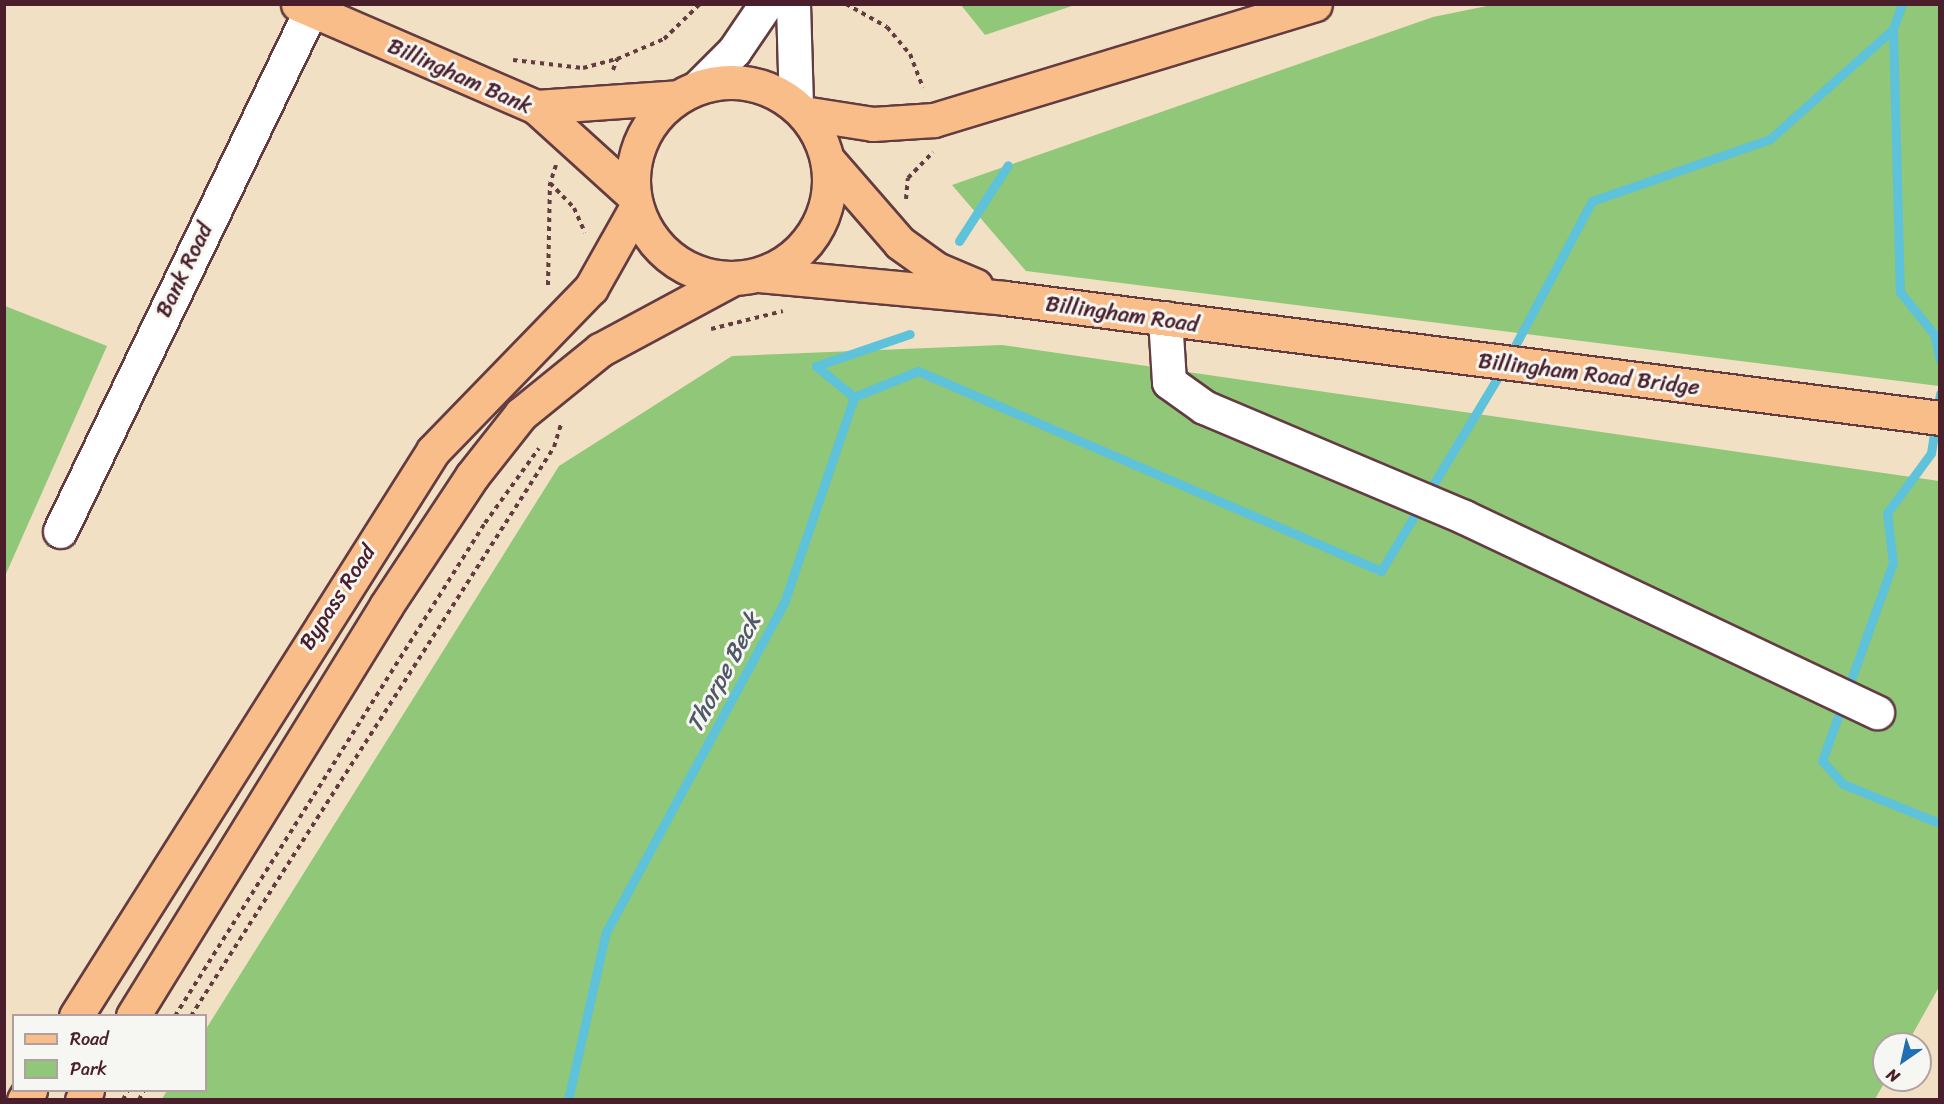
<!DOCTYPE html>
<style>
body{margin:0}
#map{position:relative;width:1944px;height:1104px;overflow:hidden;background:#f1e0c3;font-family:Sriracha,sans-serif}
div>[style]{position:absolute}
.green>*{inset:0;background:#90c779}
.stream>*{height:9px;margin:-4.5px;padding:0 4.5px;transform-origin:4.5px;border-radius:4.5px;background:#5dc2da}
.path>*{height:4px;margin-top:-2px;transform-origin:0;background:repeating-linear-gradient(90deg,#633c42 0 4.5px,transparent 0 9px)}
.roads{filter:drop-shadow(2px 0 #633c42) drop-shadow(-2px 0 #633c42) drop-shadow(0 2px #633c42) drop-shadow(0 -2px #633c42)}
.minor>*{height:33px;margin:-16.5px;padding:0 16.5px;transform-origin:16.5px;border-radius:16.5px;background:#fff}
.major>*{height:33px;margin:-16.5px;padding:0 16.5px;transform-origin:16.5px;border-radius:16.5px;background:#f8bd88}
.major>.ring{margin:-16.5px;padding:0;box-sizing:content-box;background:none;border:33px solid #f8bd88;border-radius:50%}
.highway>*{height:33px;margin:-16.5px;padding:0 16.5px;transform-origin:16.5px;border-radius:16.5px;background:#f8bd88}
span{translate:-50% -50%;white-space:nowrap;text-align:center;line-height:1.15;-webkit-text-stroke:6px #f6f6f2;paint-order:stroke}
.street-label{font-size:22px;color:#4a1f2b}
.water-label{font-size:24px;color:#515868;font-style:italic}
.frame{position:absolute;inset:0;border:6px solid #4a1f2b;pointer-events:none}
.legend{position:absolute;left:12px;top:1014px;width:195px;height:78px;box-sizing:border-box;background:#f6f6f2;border:2px solid #b1a0a2;margin:0;padding:8px 10px;list-style:none;font-size:18px;color:#4a1f2b}
.legend li{display:flex;align-items:center;gap:12px;height:30px}
.legend b{width:30px;border:2px solid #b1a0a2}
.north{position:absolute;left:1872px;top:1032px;width:60px;height:60px;box-sizing:border-box;background:#f6f6f2;border:2px solid #b1a0a2;border-radius:50%;rotate:214deg;font-size:16px;font-weight:700;line-height:24px;text-align:center;color:#4a1f2b}
.north::after{content:'';display:block;margin:auto;width:21px;height:27px;background:#1f6fb2;clip-path:polygon(50% 0,100% 100%,50% 72%,0 100%)}
</style>
<div id="map">
<div class="green">
<div style="clip-path:polygon(961px 5px,1075px 5px,985px 35px)"></div>
<div style="clip-path:polygon(1492px 5px,1939px 5px,1939px 386px,1026px 271px,952px 185px,1433px 17px)"></div>
<div style="clip-path:polygon(5px 306px,107px 346px,5px 576px)"></div>
<div style="clip-path:polygon(1002px 345px,1939px 481px,1939px 987px,1907px 1044px,1884px 1044px,1886px 1080px,1875px 1099px,161px 1100px,167px 1091px,206px 1090px,206px 1029px,559px 466px,732px 356px)"></div>
</div>
<div class="stream">
<div style="left:1902px;top:4px;width:27px;rotate:110deg"></div>
<div style="left:1893px;top:29px;width:263px;rotate:88.5deg"></div>
<div style="left:1900px;top:292px;width:54px;rotate:51deg"></div>
<div style="left:1934px;top:334px;width:27px;rotate:77deg"></div>
<div style="left:959px;top:241px;width:90px;rotate:-57.2deg"></div>
<div style="left:1509px;top:357px;width:177px;rotate:-62deg"></div>
<div style="left:1592px;top:201px;width:188px;rotate:-19.2deg"></div>
<div style="left:1770px;top:139px;width:165px;rotate:-41.8deg"></div>
<div style="left:854px;top:397px;width:69px;rotate:-22.1deg"></div>
<div style="left:918px;top:371px;width:504px;rotate:23.36deg"></div>
<div style="left:1381px;top:571px;width:236px;rotate:-58.9deg"></div>
<div style="left:1939px;top:823px;width:104px;rotate:-157.9deg"></div>
<div style="left:1843px;top:784px;width:31px;rotate:-132deg"></div>
<div style="left:1822px;top:761px;width:210px;rotate:-70.3deg"></div>
<div style="left:1893px;top:563px;width:50px;rotate:-96.8deg"></div>
<div style="left:1887px;top:513px;width:74px;rotate:-53.7deg"></div>
<div style="left:1931px;top:453px;width:60px;rotate:-81.3deg"></div>
<div style="left:568px;top:1100px;width:172px;rotate:-77.3deg"></div>
<div style="left:606px;top:932px;width:374px;rotate:-61.6deg"></div>
<div style="left:784px;top:603px;width:218px;rotate:-71.2deg"></div>
<div style="left:854px;top:397px;width:49px;rotate:-140.8deg"></div>
<div style="left:816px;top:366px;width:99px;rotate:-18.8deg"></div>
</div>
<div class="path">
<div style="left:846px;top:4px;width:47px;rotate:29.3deg"></div>
<div style="left:887px;top:27px;width:35px;rotate:50deg"></div>
<div style="left:910px;top:54px;width:36px;rotate:69deg"></div>
<div style="left:513px;top:60px;width:70px;rotate:6.5deg"></div>
<div style="left:583px;top:68px;width:35px;rotate:-15deg"></div>
<div style="left:617px;top:59px;width:51px;rotate:-23.1deg"></div>
<div style="left:664px;top:39px;width:50px;rotate:-44.2deg"></div>
<div style="left:613px;top:70px;width:12px;rotate:-70deg"></div>
<div style="left:556px;top:165px;width:19px;rotate:108deg"></div>
<div style="left:550px;top:183px;width:35px;rotate:46deg"></div>
<div style="left:574px;top:208px;width:27px;rotate:66deg"></div>
<div style="left:906px;top:199px;width:21px;rotate:-85deg"></div>
<div style="left:908px;top:178px;width:36px;rotate:-46deg"></div>
<div style="left:548px;top:285px;width:102px;rotate:-88.9deg"></div>
<div style="left:711px;top:329px;width:74px;rotate:-14deg"></div>
<div style="left:175px;top:1016px;width:582px;rotate:-57.84deg"></div>
<div style="left:485px;top:523px;width:92px;rotate:-54.2deg"></div>
<div style="left:191px;top:1016px;width:675px;rotate:-57.46deg"></div>
<div style="left:554px;top:447px;width:24px;rotate:-73deg"></div>
<div style="left:123px;top:1100px;width:11px;rotate:-63deg"></div>
<div style="left:139px;top:1100px;width:11px;rotate:-63deg"></div>
</div>
<div class="roads">
<div class="minor">
<div style="left:793px;top:4px;width:102px;rotate:88.3deg"></div>
<div style="left:698px;top:87px;width:51px;rotate:-45deg"></div>
<div style="left:734px;top:51px;width:57px;rotate:-55.8deg"></div>
<div style="left:1165px;top:318px;width:64px;rotate:86.4deg"></div>
<div style="left:1169px;top:382px;width:43px;rotate:35.5deg"></div>
<div style="left:1204px;top:407px;width:282px;rotate:22.9deg"></div>
<div style="left:1464px;top:517px;width:457px;rotate:25.3deg"></div>
<div style="left:60px;top:531px;width:578px;rotate:-64.28deg"></div>
</div>
<div class="major">
<div style="left:298px;top:4px;width:259px;rotate:23.4deg"></div>
<div style="left:536px;top:107px;width:131px;rotate:42.2deg"></div>
<div class="ring" style="left:633px;top:82px;width:163px;height:163px"></div>
<div style="left:536px;top:107px;width:142px;rotate:-4deg"></div>
<div style="left:827px;top:159px;width:111px;rotate:49deg"></div>
<div style="left:900px;top:243px;width:44px;rotate:35.8deg"></div>
<div style="left:936px;top:269px;width:43px;rotate:23deg"></div>
<div style="left:759px;top:275px;width:247px;rotate:5.3deg"></div>
<div style="left:1005px;top:298px;width:943px;rotate:7.31deg"></div>
<div style="left:76px;top:1016px;width:668px;rotate:-57.71deg"></div>
<div style="left:433px;top:451px;width:227px;rotate:-45.9deg"></div>
<div style="left:591px;top:288px;width:92px;rotate:-60.6deg"></div>
<div style="left:133px;top:1016px;width:482px;rotate:-58.3deg"></div>
<div style="left:386px;top:606px;width:156px;rotate:-56.5deg"></div>
<div style="left:472px;top:476px;width:79px;rotate:-51.7deg"></div>
<div style="left:521px;top:414px;width:102px;rotate:-39deg"></div>
<div style="left:600px;top:350px;width:150px;rotate:-28.3deg"></div>
<div style="left:24px;top:1100px;width:12px;rotate:-59deg"></div>
<div style="left:82px;top:1100px;width:11px;rotate:-63deg"></div>
</div>
<div class="highway">
<div style="left:803px;top:113px;width:71px;rotate:8.9deg"></div>
<div style="left:873px;top:124px;width:61px;rotate:-3.8deg"></div>
<div style="left:934px;top:120px;width:398px;rotate:-16.9deg"></div>
</div>
</div>
<div class="street-label">
<span style="left:460px;top:76px;rotate:24deg">Billingham Bank</span>
<span style="left:184px;top:270px;rotate:-64deg">Bank Road</span>
<span style="left:1122px;top:314px;rotate:8deg">Billingham Road</span>
<span style="left:1589px;top:374px;rotate:7deg">Billingham Road Bridge</span>
<span style="left:337px;top:597px;rotate:-57deg">Bypass Road</span>
</div>
<div class="water-label">
<span style="left:724px;top:673px;rotate:-62deg">Thorpe Beck</span>
</div>
<div class="frame"></div>
<ul class="legend">
<li><b style="height:8px;background:#f8bd88"></b>Road</li>
<li><b style="height:16px;background:#90c779"></b>Park</li>
</ul>
<div class="north">N</div>
</div>
